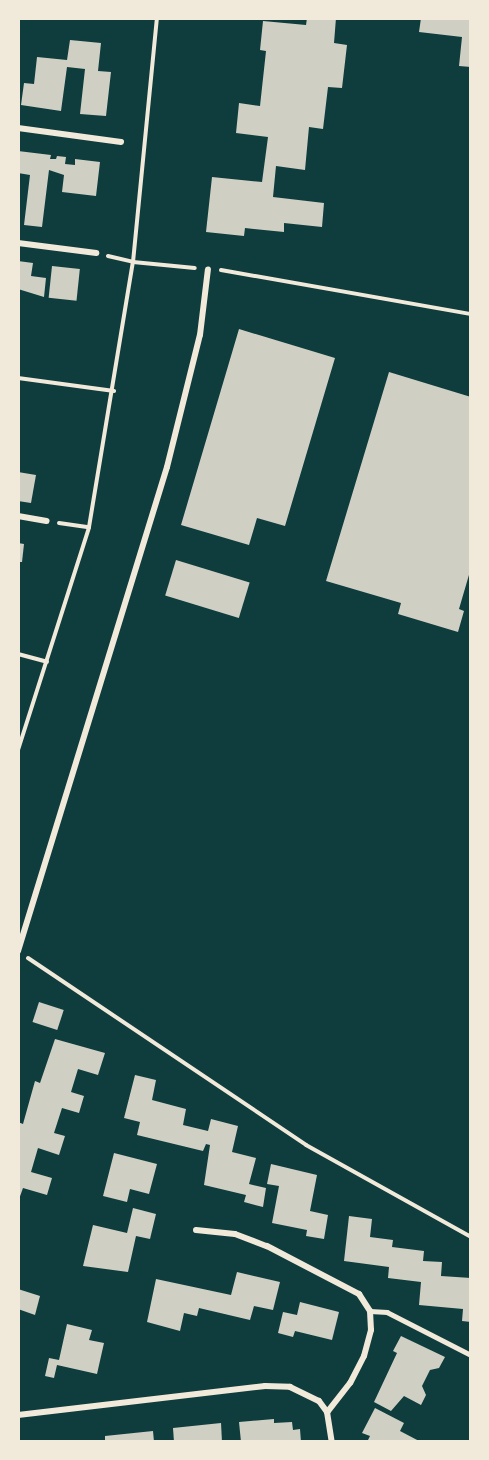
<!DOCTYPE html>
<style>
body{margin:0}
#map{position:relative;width:489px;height:1460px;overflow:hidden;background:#0f3d3e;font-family:"Titillium Web",sans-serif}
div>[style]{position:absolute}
.building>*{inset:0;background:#cfcfc3;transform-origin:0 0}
.path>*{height:4px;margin:-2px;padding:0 2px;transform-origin:2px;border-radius:2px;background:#f1e9da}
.service>*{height:4.5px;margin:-2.25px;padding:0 2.25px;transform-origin:2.25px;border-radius:2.25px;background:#f1e9da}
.minor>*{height:6px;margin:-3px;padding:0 3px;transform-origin:3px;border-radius:3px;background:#f1e9da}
span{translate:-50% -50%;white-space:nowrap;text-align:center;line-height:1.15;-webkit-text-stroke:4.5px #f1e9da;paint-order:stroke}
.frame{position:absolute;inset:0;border:20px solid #f1e9da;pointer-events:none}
</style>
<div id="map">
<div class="building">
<div style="clip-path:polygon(307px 18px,336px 18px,334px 43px,347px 45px,342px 88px,328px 87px,323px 129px,309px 127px,305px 170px,276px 166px,273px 197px,324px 203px,322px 227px,284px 223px,284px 232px,245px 228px,244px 236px,206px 232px,212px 177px,262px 182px,268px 137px,236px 133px,239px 103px,260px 106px,266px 51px,260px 50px,263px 21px,306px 25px)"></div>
<div style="clip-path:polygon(421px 18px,471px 18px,471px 67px,459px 66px,462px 37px,419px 32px)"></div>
<div style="clip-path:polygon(70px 40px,101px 43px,98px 71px,111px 72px,106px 116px,80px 114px,85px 69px,67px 67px,61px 111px,21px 105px,24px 83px,34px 84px,37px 57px,67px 60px)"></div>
<div style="clip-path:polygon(18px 151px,51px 155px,50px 159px,56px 159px,57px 156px,66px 157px,65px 164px,75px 165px,75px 159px,100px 162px,96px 196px,62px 192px,64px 175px,49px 170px,42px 227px,24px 225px,30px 175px,18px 173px)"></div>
<div style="clip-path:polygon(18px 261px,33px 263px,31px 276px,46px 278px,44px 297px,18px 289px)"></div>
<div style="left:52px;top:266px;width:28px;height:32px;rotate:6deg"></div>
<div style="clip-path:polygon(239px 329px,335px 358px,285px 526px,257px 518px,249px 545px,181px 525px)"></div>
<div style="clip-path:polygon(389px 372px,471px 397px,471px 568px,459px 609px,464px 611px,458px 632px,398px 614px,401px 603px,326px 581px)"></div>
<div style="clip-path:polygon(18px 472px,36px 475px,31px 503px,18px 501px)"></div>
<div style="clip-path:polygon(18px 543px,24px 544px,22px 562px,18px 562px)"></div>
<div style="left:176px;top:560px;width:77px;height:37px;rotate:17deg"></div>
<div style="left:39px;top:1002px;width:26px;height:21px;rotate:18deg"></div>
<div style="clip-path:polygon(55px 1039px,105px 1053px,98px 1075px,78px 1069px,71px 1092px,84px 1096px,79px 1113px,62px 1108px,54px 1133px,65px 1136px,59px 1155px,38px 1148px,31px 1172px,52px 1178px,47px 1195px,23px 1188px,18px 1202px,18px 1122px,23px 1124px,35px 1081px,40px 1083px)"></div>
<div style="clip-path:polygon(135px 1075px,156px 1080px,152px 1100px,186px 1109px,183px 1125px,208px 1131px,211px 1119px,238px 1126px,232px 1152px,256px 1158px,249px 1184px,266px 1188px,263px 1207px,244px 1202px,246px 1195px,204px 1185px,210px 1145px,206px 1144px,203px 1151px,137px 1135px,140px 1122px,124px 1118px)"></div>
<div style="clip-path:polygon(114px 1153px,157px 1164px,149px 1194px,130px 1189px,127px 1202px,103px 1196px)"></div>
<div style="clip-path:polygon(271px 1164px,317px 1175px,310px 1211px,328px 1215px,324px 1239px,306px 1236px,307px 1230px,272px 1223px,279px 1186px,267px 1184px)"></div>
<div style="clip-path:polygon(133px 1208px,156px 1214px,150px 1239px,136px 1236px,128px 1272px,83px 1266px,93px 1225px,127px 1233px)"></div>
<div style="clip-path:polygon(349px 1216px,372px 1219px,370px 1237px,393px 1240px,392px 1247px,424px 1251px,423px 1261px,442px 1262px,441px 1276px,471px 1278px,471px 1322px,462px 1321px,463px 1309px,419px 1305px,421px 1282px,388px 1278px,389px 1267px,344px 1261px)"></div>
<div style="clip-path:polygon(237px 1272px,280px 1282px,273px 1310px,254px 1306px,250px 1320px,199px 1308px,197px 1316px,184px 1313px,180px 1331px,147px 1322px,156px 1279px,231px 1295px)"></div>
<div style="clip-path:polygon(18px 1289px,40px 1296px,35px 1315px,18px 1309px)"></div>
<div style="clip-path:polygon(300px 1302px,339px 1312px,332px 1340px,295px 1331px,293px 1337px,278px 1333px,283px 1312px,297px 1315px)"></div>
<div style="clip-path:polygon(67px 1324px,92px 1330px,89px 1340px,104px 1343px,97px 1374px,57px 1365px,54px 1378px,45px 1376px,49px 1358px,59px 1360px)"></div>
<div style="clip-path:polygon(401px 1336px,445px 1357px,439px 1368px,430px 1370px,422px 1386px,426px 1395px,421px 1405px,404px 1396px,391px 1411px,374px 1402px,397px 1353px,393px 1351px)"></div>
<div style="clip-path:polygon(375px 1408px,404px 1423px,400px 1431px,421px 1442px,367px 1442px,370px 1436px,362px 1433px)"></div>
<div style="clip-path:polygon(274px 1419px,274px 1423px,292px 1422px,293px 1430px,300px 1429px,301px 1442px,241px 1442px,239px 1422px)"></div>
<div style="clip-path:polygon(221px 1423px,222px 1442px,174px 1442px,173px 1428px)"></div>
<div style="clip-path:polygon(153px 1431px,154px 1442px,105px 1442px,105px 1436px)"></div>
</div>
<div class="path">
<div style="left:108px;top:256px;width:26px;rotate:13deg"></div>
<div style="left:133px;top:262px;width:62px;rotate:5.5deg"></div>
<div style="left:221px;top:270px;width:254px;rotate:10deg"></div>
<div style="left:18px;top:378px;width:97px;rotate:7.7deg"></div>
<div style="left:59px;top:523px;width:30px;rotate:8deg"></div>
<div style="left:18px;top:654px;width:30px;rotate:15deg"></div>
<div style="left:18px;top:750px;width:234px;rotate:-72.3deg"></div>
<div style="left:89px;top:527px;width:269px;rotate:-80.6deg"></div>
<div style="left:133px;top:262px;width:245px;rotate:-84.4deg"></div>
<div style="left:28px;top:958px;width:335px;rotate:33.9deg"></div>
<div style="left:306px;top:1145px;width:189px;rotate:29.1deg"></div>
</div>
<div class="service">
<div style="left:370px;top:1311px;width:17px;rotate:3deg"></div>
<div style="left:387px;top:1312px;width:94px;rotate:27.1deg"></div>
</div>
<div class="minor">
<div style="left:18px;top:128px;width:104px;rotate:7.7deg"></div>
<div style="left:18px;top:243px;width:79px;rotate:7.3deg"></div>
<div style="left:18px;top:516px;width:29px;rotate:10deg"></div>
<div style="left:18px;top:951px;width:506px;rotate:-72.89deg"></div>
<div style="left:167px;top:467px;width:136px;rotate:-76deg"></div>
<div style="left:200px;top:335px;width:66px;rotate:-83.1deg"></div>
<div style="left:196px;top:1230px;width:39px;rotate:6deg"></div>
<div style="left:235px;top:1234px;width:34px;rotate:21deg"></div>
<div style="left:267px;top:1246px;width:104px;rotate:27.6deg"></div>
<div style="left:359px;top:1294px;width:20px;rotate:57deg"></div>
<div style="left:370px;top:1311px;width:19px;rotate:87deg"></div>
<div style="left:371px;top:1330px;width:27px;rotate:105deg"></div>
<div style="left:364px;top:1356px;width:30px;rotate:117deg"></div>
<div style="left:350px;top:1383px;width:37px;rotate:128deg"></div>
<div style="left:18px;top:1415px;width:249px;rotate:-6.7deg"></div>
<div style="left:265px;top:1386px;width:25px;rotate:2deg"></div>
<div style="left:290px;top:1387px;width:32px;rotate:26deg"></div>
<div style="left:319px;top:1401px;width:14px;rotate:54deg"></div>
<div style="left:327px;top:1412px;width:30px;rotate:81deg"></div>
</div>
<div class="frame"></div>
</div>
